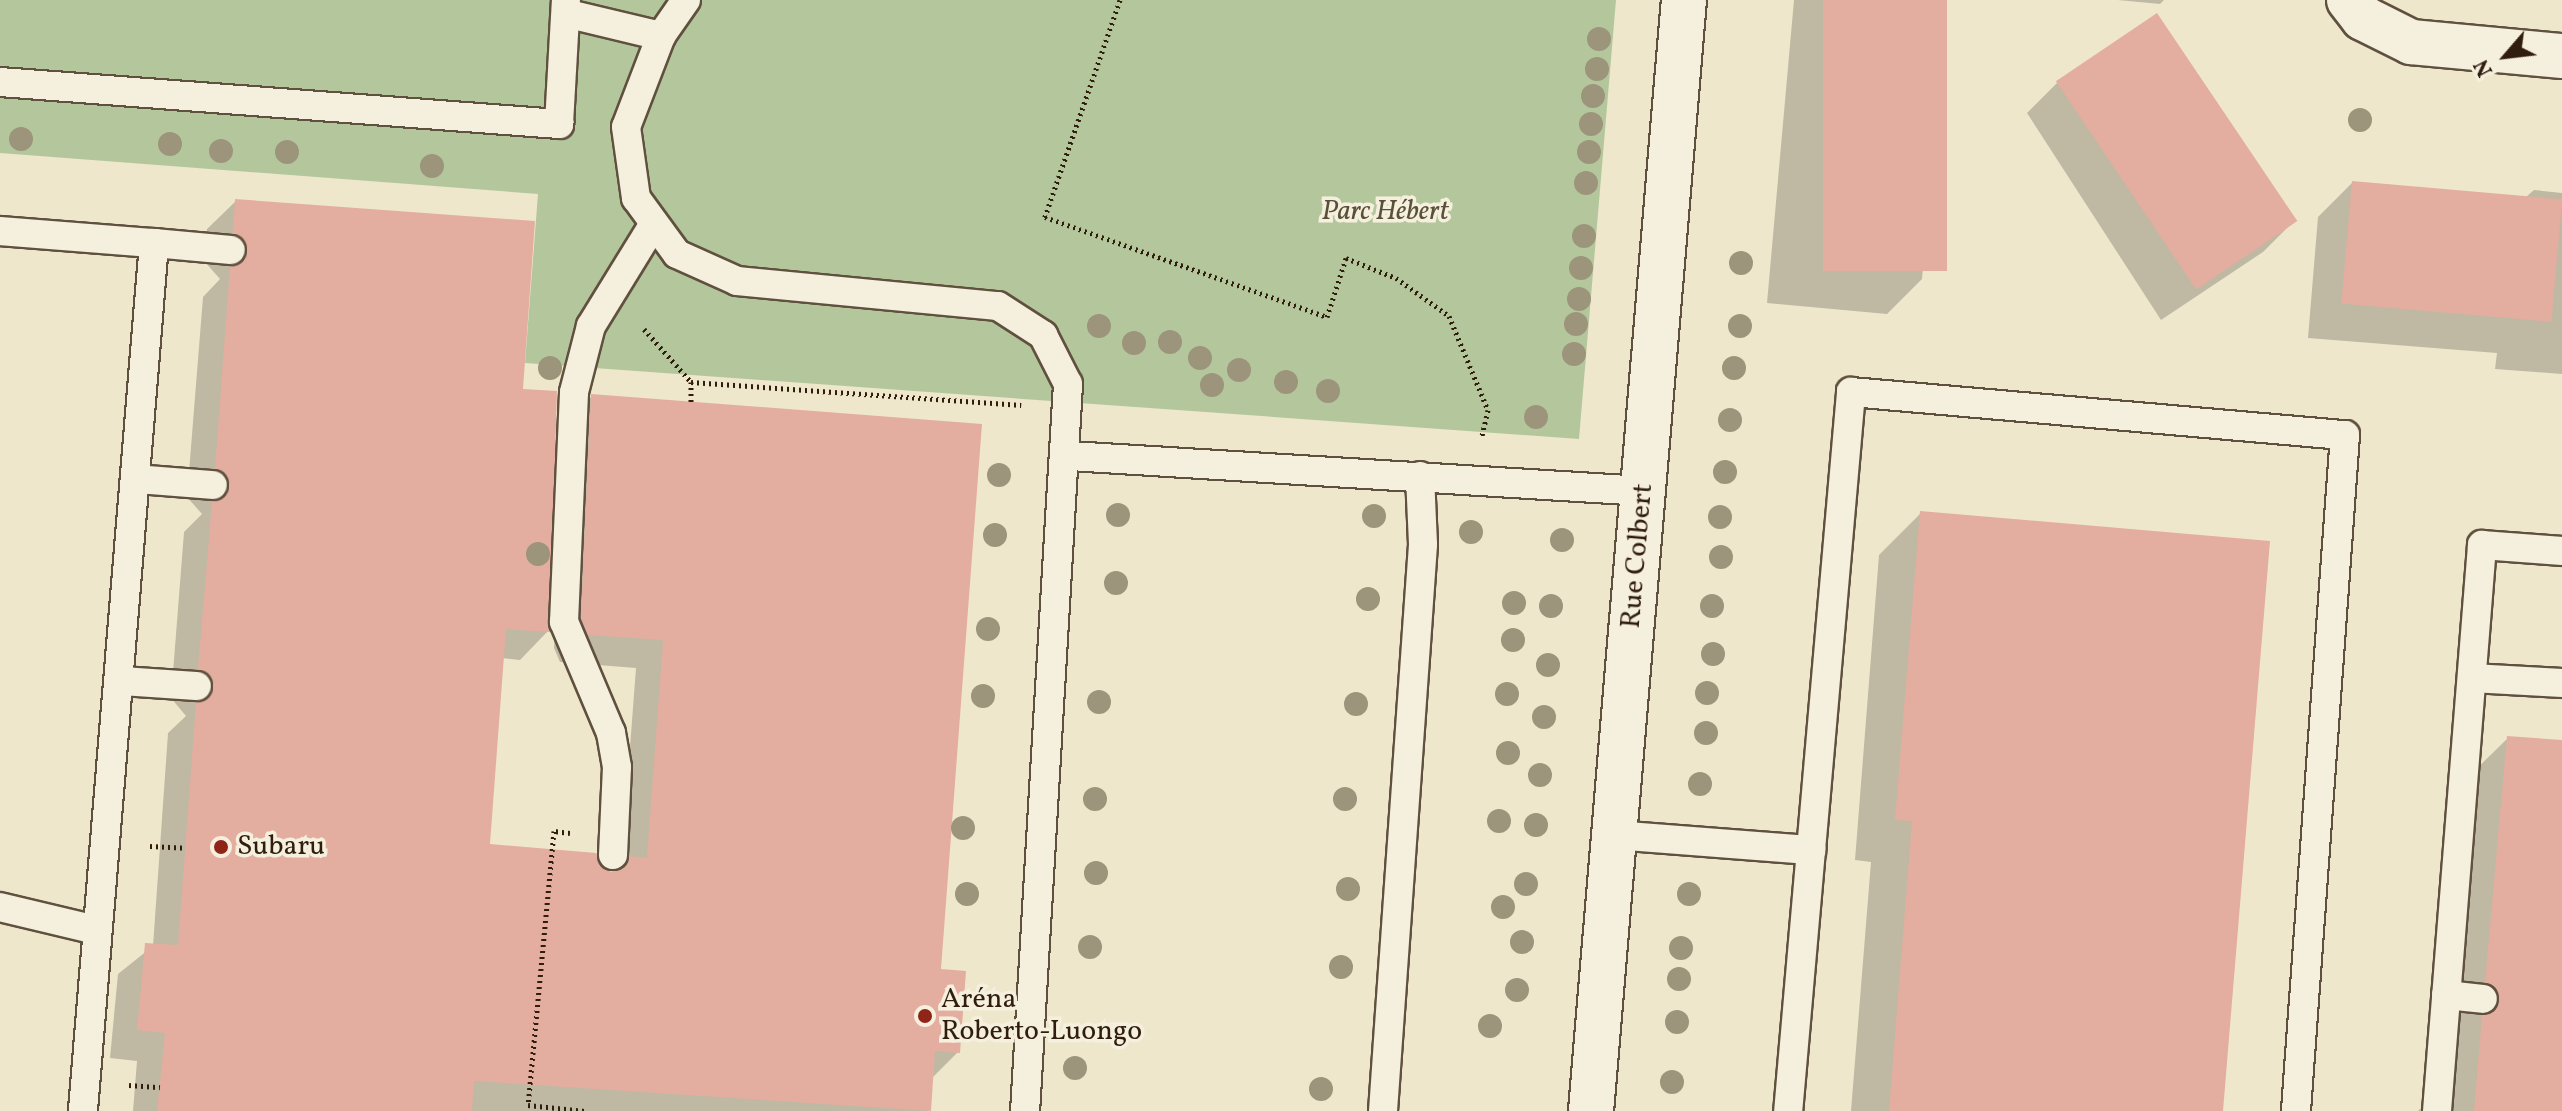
<!DOCTYPE html>
<meta charset="utf-8">
<style>
body{margin:0}
#map{position:relative;width:2562px;height:1111px;overflow:hidden;background:#efe7cc;font-family:Vollkorn,serif}
div>[style]{position:absolute}
.green>*{inset:0;background:#b4c79c}
.shadow>*{inset:0;background:#0003}
.building>*{inset:0;background:#e3aea0;transform-origin:0 0}
.path>*{height:5px;margin-top:-2.5px;transform-origin:0;background:repeating-linear-gradient(90deg,#301d0e 0 2px,transparent 0 6px)}
.roads{filter:drop-shadow(2px 0 #60503e) drop-shadow(-2px 0 #60503e) drop-shadow(0 2px #60503e) drop-shadow(0 -2px #60503e)}
.lane>*{height:28px;margin:-14px;padding:0 14px;transform-origin:14px;border-radius:14px;background:#f5efde}
.street>*{height:44px;margin:-22px;padding:0 22px;transform-origin:22px;border-radius:22px;background:#f5efde}
.trees>*{width:24px;height:24px;margin:-12px;border-radius:50%;background:#9c947b}
.dots>*{width:22px;height:22px;translate:-50% -50%;box-sizing:border-box;border:4px solid #f5efde;border-radius:50%}
span{translate:-50% -50%;white-space:nowrap;text-align:center;line-height:1.15;-webkit-text-stroke:7px #f5efde;paint-order:stroke}
.park-label{font-size:28px;color:#585039;font-style:italic}
.street-label{font-size:28px;color:#301d0e}
.poi-label{font-size:28px;color:#301d0e}
.left{translate:0 -50%;text-align:left}
.north{position:absolute;left:2466px;top:16px;width:80px;height:80px;-webkit-text-stroke:6px #f5efde;paint-order:stroke;rotate:242deg;font-size:22px;font-weight:700;line-height:32px;text-align:center;color:#301d0e}
.north::after{content:'';display:block;margin:auto;width:28px;height:36px;background:#301d0e;clip-path:polygon(50% 0,100% 100%,50% 72%,0 100%)}
</style>
<div id="map">
<div class="green">
<div style="clip-path:polygon(0 0,1616px 0,1579px 439px,525px 363px,538px 194px,0 153px)"></div>
</div>
<div class="shadow">
<div style="clip-path:polygon(1794px 0,1946px 0,1922px 279px,1887px 314px,1767px 303px)"></div>
<div style="clip-path:polygon(2118px 0,2164px 0,2160px 4px)"></div>
<div style="clip-path:polygon(2057px 83px,2293px 222px,2263px 252px,2161px 320px,2027px 113px)"></div>
<div style="clip-path:polygon(2352px 183px,2526px 197px,2534px 190px,2562px 193px,2562px 374px,2495px 369px,2497px 353px,2308px 338px,2318px 217px)"></div>
<div style="clip-path:polygon(236px 201px,521px 391px,548px 631px,520px 660px,502px 658px,488px 846px,611px 875px,621px 866px,636px 668px,560px 662px,554px 648px,564px 424px,592px 396px,938px 971px,958px 1052px,931px 1079px,928px 1111px,133px 1111px,137px 1061px,110px 1058px,118px 974px,153px 946px,168px 733px,186px 716px,171px 698px,184px 532px,202px 514px,187px 497px,203px 297px,220px 279px,205px 262px,207px 229px)"></div>
<div style="clip-path:polygon(1921px 513px,2221px 1111px,1851px 1111px,1871px 862px,1855px 860px,1879px 555px)"></div>
<div style="clip-path:polygon(2508px 738px,2562px 742px,2562px 1111px,2418px 1111px,2438px 1091px,2441px 1059px,2458px 1042px,2444px 1024px,2466px 779px)"></div>
</div>
<div class="building">
<div style="left:1823px;top:0;width:124px;height:271px"></div>
<div style="left:2157px;top:13px;width:251px;height:122px;rotate:56deg"></div>
<div style="left:2352px;top:181px;width:211px;height:123px;rotate:5deg"></div>
<div style="clip-path:polygon(235px 199px,535px 221px,523px 389px,557px 391px,550px 632px,506px 629px,490px 844px,596px 853px,611px 872px,630px 856px,647px 858px,663px 640px,588px 635px,581px 619px,591px 394px,982px 424px,941px 969px,966px 971px,960px 1053px,935px 1051px,931px 1111px,474px 1081px,472px 1111px,157px 1111px,165px 1033px,137px 1030px,145px 943px,178px 945px,196px 703px,214px 688px,198px 669px,212px 502px,230px 486px,215px 468px,230px 267px,248px 251px,233px 233px)"></div>
<div style="clip-path:polygon(1920px 511px,2270px 541px,2223px 1111px,1889px 1111px,1912px 821px,1895px 820px)"></div>
<div style="clip-path:polygon(2507px 736px,2562px 740px,2562px 1111px,2474px 1111px,2482px 1016px,2500px 1000px,2485px 982px)"></div>
</div>
<div class="path">
<div style="left:1120px;top:0;width:230px;rotate:109.1deg"></div>
<div style="left:1045px;top:217px;width:299px;rotate:19.5deg"></div>
<div style="left:1327px;top:317px;width:62px;rotate:-72.1deg"></div>
<div style="left:1346px;top:258px;width:54px;rotate:21.8deg"></div>
<div style="left:1396px;top:278px;width:65px;rotate:35.6deg"></div>
<div style="left:1449px;top:316px;width:102px;rotate:67.5deg"></div>
<div style="left:1488px;top:410px;width:28px;rotate:103deg"></div>
<div style="left:644px;top:329px;width:71px;rotate:48.4deg"></div>
<div style="left:691px;top:402px;width:20px;rotate:-90deg"></div>
<div style="left:691px;top:382px;width:331px;rotate:4deg"></div>
<div style="left:570px;top:833px;width:16px;rotate:-173deg"></div>
<div style="left:554px;top:831px;width:275px;rotate:95.4deg"></div>
<div style="left:528px;top:1105px;width:57px;rotate:6deg"></div>
<div style="left:150px;top:846px;width:35px;rotate:3deg"></div>
<div style="left:129px;top:1085px;width:31px;rotate:4deg"></div>
</div>
<div class="roads">
<div class="lane">
<div style="left:686px;top:0;width:44px;rotate:124.8deg"></div>
<div style="left:661px;top:36px;width:97px;rotate:111deg"></div>
<div style="left:626px;top:127px;width:72px;rotate:82deg"></div>
<div style="left:636px;top:198px;width:69px;rotate:53.8deg"></div>
<div style="left:677px;top:254px;width:66px;rotate:24.2deg"></div>
<div style="left:737px;top:281px;width:262px;rotate:5.5deg"></div>
<div style="left:998px;top:306px;width:54px;rotate:32.8deg"></div>
<div style="left:1043px;top:335px;width:55px;rotate:63deg"></div>
<div style="left:1068px;top:384px;width:728px;rotate:93.38deg"></div>
<div style="left:569px;top:14px;width:95px;rotate:13.4deg"></div>
<div style="left:0;top:82px;width:561px;rotate:4.3deg"></div>
<div style="left:559px;top:124px;width:124px;rotate:-86.8deg"></div>
<div style="left:0;top:231px;width:154px;rotate:4.5deg"></div>
<div style="left:154px;top:243px;width:871px;rotate:94.68deg"></div>
<div style="left:154px;top:243px;width:77px;rotate:5.2deg"></div>
<div style="left:1070px;top:456px;width:575px;rotate:3.49deg"></div>
<div style="left:136px;top:479px;width:77px;rotate:4.5deg"></div>
<div style="left:2472px;top:678px;width:90px;rotate:3.2deg"></div>
<div style="left:121px;top:681px;width:76px;rotate:3.8deg"></div>
<div style="left:1615px;top:835px;width:197px;rotate:4.4deg"></div>
<div style="left:1811px;top:850px;width:262px;rotate:95deg"></div>
<div style="left:1811px;top:850px;width:460px;rotate:-85deg"></div>
<div style="left:1851px;top:392px;width:496px;rotate:5deg"></div>
<div style="left:2345px;top:435px;width:678px;rotate:94.15deg"></div>
<div style="left:613px;top:855px;width:88px;rotate:-87.4deg"></div>
<div style="left:617px;top:767px;width:35px;rotate:-100deg"></div>
<div style="left:611px;top:733px;width:121px;rotate:-112.9deg"></div>
<div style="left:564px;top:622px;width:230px;rotate:-87.5deg"></div>
<div style="left:574px;top:392px;width:68px;rotate:-75.6deg"></div>
<div style="left:591px;top:326px;width:116px;rotate:-58.4deg"></div>
<div style="left:0;top:907px;width:95px;rotate:13.4deg"></div>
<div style="left:2446px;top:995px;width:37px;rotate:6deg"></div>
<div style="left:1383px;top:1111px;width:568px;rotate:-85.96deg"></div>
<div style="left:1423px;top:544px;width:68px;rotate:-92.5deg"></div>
<div style="left:2437px;top:1111px;width:568px;rotate:-85.45deg"></div>
<div style="left:2482px;top:545px;width:80px;rotate:4.3deg"></div>
</div>
<div class="street">
<div style="left:2349px;top:0;width:23px;rotate:52deg"></div>
<div style="left:2363px;top:18px;width:54px;rotate:26.6deg"></div>
<div style="left:2411px;top:42px;width:152px;rotate:5.3deg"></div>
<div style="left:1591px;top:1111px;width:1115px;rotate:-85.22deg"></div>
</div>
</div>
<div class="trees">
<div style="left:1599px;top:39px"></div>
<div style="left:1597px;top:69px"></div>
<div style="left:1593px;top:96px"></div>
<div style="left:2360px;top:120px"></div>
<div style="left:1591px;top:124px"></div>
<div style="left:21px;top:139px"></div>
<div style="left:170px;top:144px"></div>
<div style="left:221px;top:151px"></div>
<div style="left:287px;top:152px"></div>
<div style="left:1589px;top:152px"></div>
<div style="left:432px;top:166px"></div>
<div style="left:1586px;top:183px"></div>
<div style="left:1584px;top:236px"></div>
<div style="left:1741px;top:263px"></div>
<div style="left:1581px;top:268px"></div>
<div style="left:1579px;top:299px"></div>
<div style="left:1576px;top:324px"></div>
<div style="left:1099px;top:326px"></div>
<div style="left:1740px;top:326px"></div>
<div style="left:1170px;top:342px"></div>
<div style="left:1134px;top:343px"></div>
<div style="left:1574px;top:354px"></div>
<div style="left:1200px;top:358px"></div>
<div style="left:550px;top:368px"></div>
<div style="left:1734px;top:368px"></div>
<div style="left:1239px;top:370px"></div>
<div style="left:1286px;top:382px"></div>
<div style="left:1212px;top:385px"></div>
<div style="left:1328px;top:391px"></div>
<div style="left:1536px;top:417px"></div>
<div style="left:1730px;top:420px"></div>
<div style="left:1725px;top:472px"></div>
<div style="left:999px;top:475px"></div>
<div style="left:1118px;top:515px"></div>
<div style="left:1374px;top:516px"></div>
<div style="left:1720px;top:517px"></div>
<div style="left:1471px;top:532px"></div>
<div style="left:995px;top:535px"></div>
<div style="left:1562px;top:540px"></div>
<div style="left:538px;top:554px"></div>
<div style="left:1721px;top:557px"></div>
<div style="left:1116px;top:583px"></div>
<div style="left:1368px;top:599px"></div>
<div style="left:1514px;top:603px"></div>
<div style="left:1551px;top:606px"></div>
<div style="left:1712px;top:606px"></div>
<div style="left:988px;top:629px"></div>
<div style="left:1513px;top:640px"></div>
<div style="left:1713px;top:654px"></div>
<div style="left:1548px;top:665px"></div>
<div style="left:1707px;top:693px"></div>
<div style="left:1507px;top:694px"></div>
<div style="left:983px;top:696px"></div>
<div style="left:1099px;top:702px"></div>
<div style="left:1356px;top:704px"></div>
<div style="left:1544px;top:717px"></div>
<div style="left:1706px;top:733px"></div>
<div style="left:1508px;top:753px"></div>
<div style="left:1540px;top:775px"></div>
<div style="left:1700px;top:784px"></div>
<div style="left:1095px;top:799px"></div>
<div style="left:1345px;top:799px"></div>
<div style="left:1499px;top:821px"></div>
<div style="left:1536px;top:825px"></div>
<div style="left:963px;top:828px"></div>
<div style="left:1096px;top:873px"></div>
<div style="left:1526px;top:884px"></div>
<div style="left:1348px;top:889px"></div>
<div style="left:967px;top:894px"></div>
<div style="left:1689px;top:894px"></div>
<div style="left:1503px;top:907px"></div>
<div style="left:1522px;top:942px"></div>
<div style="left:1090px;top:947px"></div>
<div style="left:1681px;top:948px"></div>
<div style="left:1341px;top:967px"></div>
<div style="left:1679px;top:979px"></div>
<div style="left:1517px;top:990px"></div>
<div style="left:1677px;top:1022px"></div>
<div style="left:1490px;top:1026px"></div>
<div style="left:1075px;top:1068px"></div>
<div style="left:1672px;top:1082px"></div>
<div style="left:1321px;top:1089px"></div>
</div>
<div class="dots">
<div style="left:221px;top:847px;background:#8f2418"></div>
<div style="left:925px;top:1016px;background:#8f2418"></div>
</div>
<div class="park-label">
<span style="left:1385px;top:212px">Parc Hébert</span>
</div>
<div class="street-label">
<span style="left:1638px;top:556px;rotate:-85deg">Rue Colbert</span>
</div>
<div class="poi-label">
<span class="left" style="left:237px;top:847px">Subaru</span>
<span class="left" style="left:941px;top:1016px">Aréna<br>Roberto-Luongo</span>
</div>
<div class="north">N</div>
</div>
